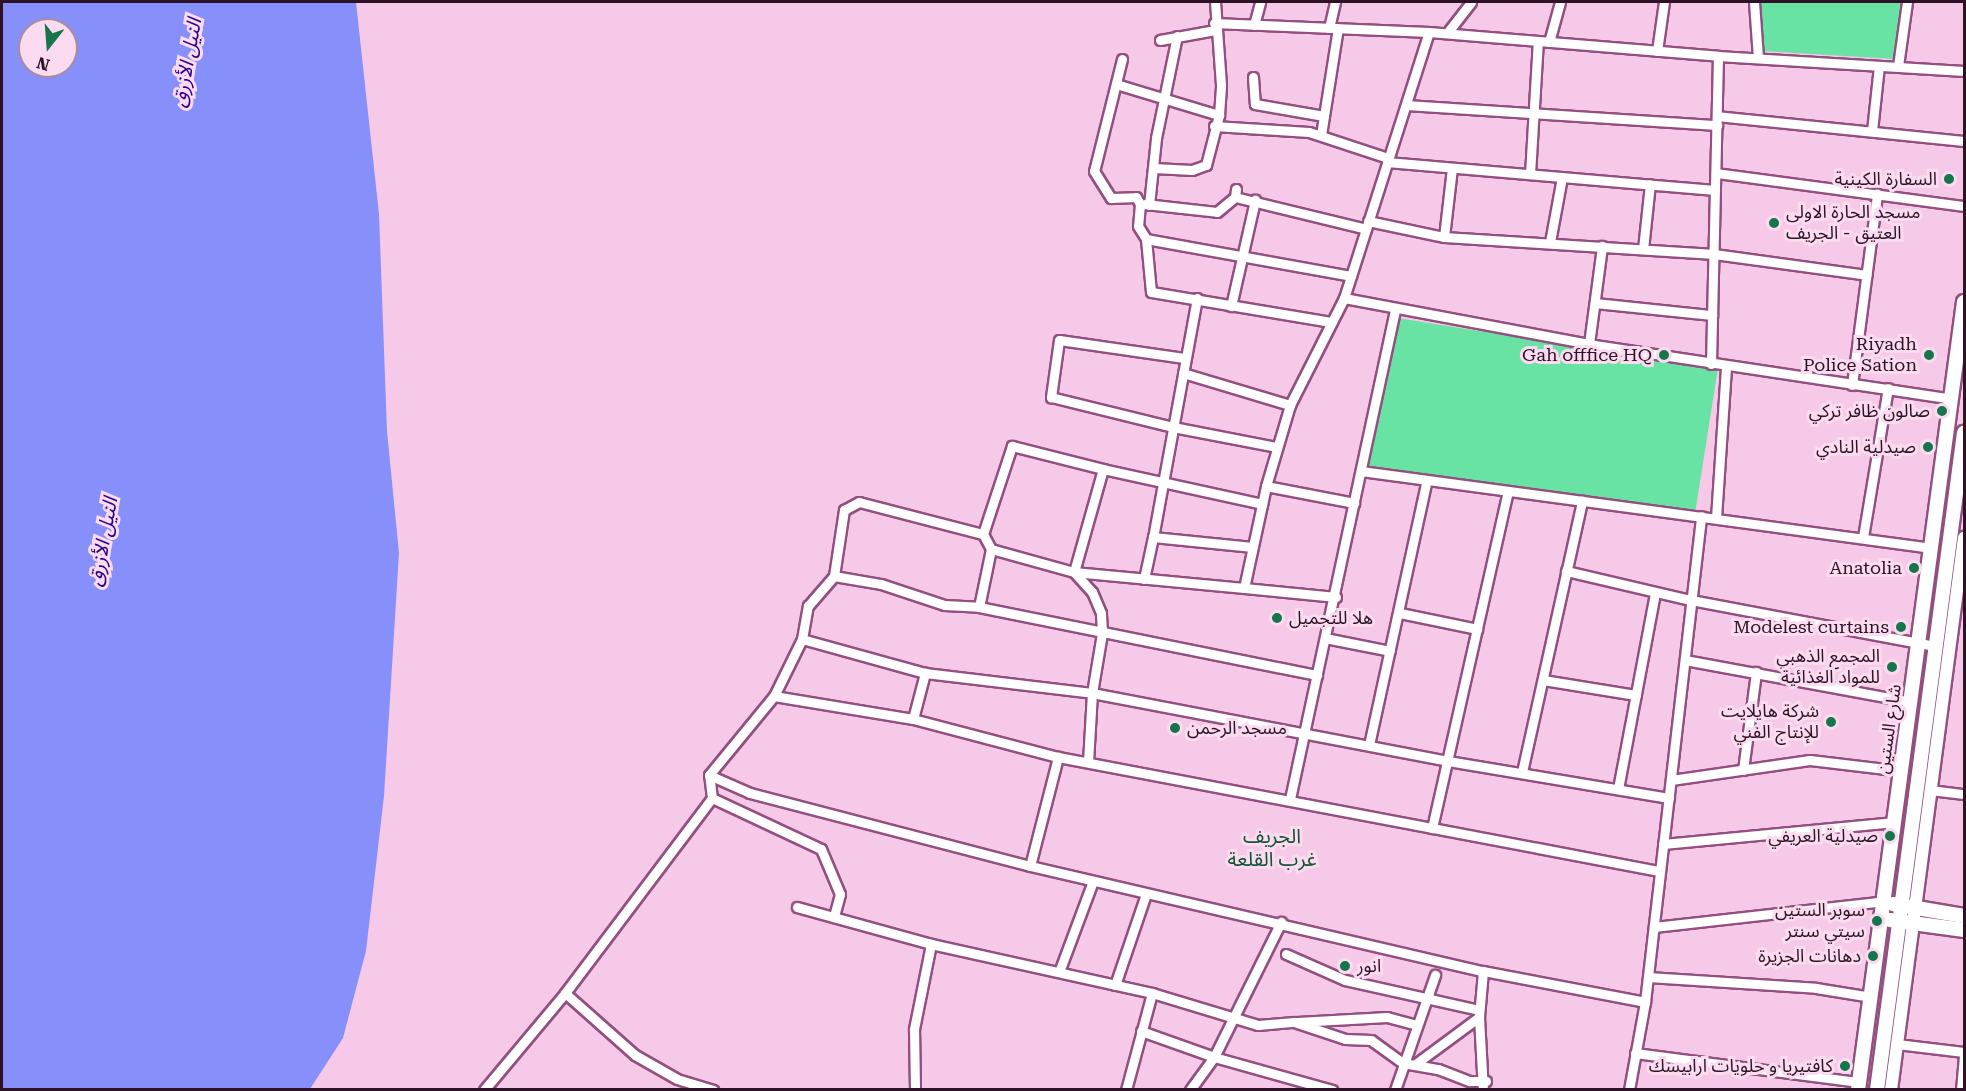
<!DOCTYPE html>
<meta charset="utf-8">
<style>
body{margin:0}
#map{position:relative;width:1966px;height:1091px;overflow:hidden;background:#f7c9e8;font-family:"Roboto Serif","Noto Sans Arabic",serif}
div>[style]{position:absolute}
.green>*{inset:0;background:#68e3a3;transform-origin:0 0}
.water>*{inset:0;background:#878ffa}
.roads{filter:drop-shadow(2px 0 #924f7f) drop-shadow(-2px 0 #924f7f) drop-shadow(0 2px #924f7f) drop-shadow(0 -2px #924f7f)}
.minor>*{height:9px;margin:-4.5px;padding:0 4.5px;transform-origin:4.5px;border-radius:4.5px;background:#fff}
.tertiary>*{height:12px;margin:-6px;padding:0 6px;transform-origin:6px;border-radius:6px;background:#fff}
.secondary>*{height:14px;margin:-7px;padding:0 7px;transform-origin:7px;border-radius:7px;background:#fff}
.dots>*{width:16px;height:16px;translate:-50% -50%;box-sizing:border-box;border:3px solid #fbdbf0;border-radius:50%}
span{translate:-50% -50%;white-space:nowrap;text-align:center;line-height:1.15;-webkit-text-stroke:6px #fbdbf0;paint-order:stroke}
.poi-label{font-size:18px;color:#2e1226}
.right{translate:-100% -50%;text-align:right}
.left{translate:0 -50%;text-align:left}
.street-label{font-size:18px;color:#2e1226}
.water-label{font-size:20px;color:#270288;font-style:italic}
.neighbourhood-label{font-size:20px;color:#145235}
.frame{position:absolute;inset:0;border:3px solid #2e1226;pointer-events:none}
.north{position:absolute;left:18px;top:18px;width:60px;height:60px;box-sizing:border-box;background:#fbdbf0;border:2px solid #a98b9f;border-radius:50%;rotate:197deg;font-size:16px;font-weight:700;line-height:24px;text-align:center;color:#2e1226}
.north::after{content:'';display:block;margin:auto;width:21px;height:27px;background:#16754b;clip-path:polygon(50% 0,100% 100%,50% 72%,0 100%)}
</style>
<div id="map">
<div class="green">
<div style="clip-path:polygon(1760px 2px,1903px 2px,1894px 59px,1763px 51px)"></div>
<div style="left:1391px;top:317px;width:331px;height:151px;rotate:9deg"></div>
</div>
<div class="water">
<div style="clip-path:polygon(evenodd,2px 2px,356px 2px,379px 214px,387px 431px,399px 553px,384px 796px,366px 951px,343px 1038px,310px 1089px,2px 1089px,2px 2px,30px 30px,66px 30px,66px 66px,30px 66px,30px 30px)"></div>
</div>
<div class="roads">
<div class="minor">
<div style="left:1754px;top:2px;width:56px;rotate:85.9deg"></div>
<div style="left:1214px;top:23px;width:215px;rotate:2.4deg"></div>
<div style="left:1429px;top:32px;width:290px;rotate:4.7deg"></div>
<div style="left:1718px;top:56px;width:246px;rotate:3.5deg"></div>
<div style="left:1254px;top:25px;width:24px;rotate:-75deg"></div>
<div style="left:1329px;top:28px;width:27px;rotate:-77deg"></div>
<div style="left:1447px;top:33px;width:39px;rotate:-52deg"></div>
<div style="left:1160px;top:40px;width:56px;rotate:-10.3deg"></div>
<div style="left:1549px;top:42px;width:41px;rotate:-74.6deg"></div>
<div style="left:1657px;top:51px;width:49px;rotate:-81.9deg"></div>
<div style="left:1122px;top:59px;width:115px;rotate:104deg"></div>
<div style="left:1094px;top:171px;width:32px;rotate:58deg"></div>
<div style="left:1111px;top:198px;width:25px;rotate:-2deg"></div>
<div style="left:1136px;top:197px;width:8px;rotate:60deg"></div>
<div style="left:1140px;top:204px;width:22px;rotate:95deg"></div>
<div style="left:1138px;top:226px;width:15px;rotate:58deg"></div>
<div style="left:1898px;top:66px;width:65px;rotate:-82deg"></div>
<div style="left:1253px;top:77px;width:27px;rotate:86deg"></div>
<div style="left:1255px;top:104px;width:70px;rotate:9.9deg"></div>
<div style="left:1116px;top:84px;width:108px;rotate:16.8deg"></div>
<div style="left:1406px;top:105px;width:312px;rotate:3.7deg"></div>
<div style="left:1717px;top:116px;width:248px;rotate:5.8deg"></div>
<div style="left:1214px;top:126px;width:95px;rotate:3.6deg"></div>
<div style="left:1309px;top:132px;width:83px;rotate:18.2deg"></div>
<div style="left:1872px;top:131px;width:65px;rotate:-83.9deg"></div>
<div style="left:1321px;top:135px;width:108px;rotate:-81deg"></div>
<div style="left:1387px;top:162px;width:329px;rotate:4.9deg"></div>
<div style="left:1154px;top:168px;width:38px;rotate:3deg"></div>
<div style="left:1192px;top:170px;width:15px;rotate:-20deg"></div>
<div style="left:1206px;top:165px;width:52px;rotate:-75.4deg"></div>
<div style="left:1219px;top:115px;width:30px;rotate:-86deg"></div>
<div style="left:1221px;top:85px;width:83px;rotate:-94.1deg"></div>
<div style="left:1716px;top:173px;width:250px;rotate:7.6deg"></div>
<div style="left:1530px;top:174px;width:133px;rotate:-86.6deg"></div>
<div style="left:1236px;top:189px;width:8px;rotate:97deg"></div>
<div style="left:1235px;top:197px;width:135px;rotate:13.7deg"></div>
<div style="left:1145px;top:204px;width:72px;rotate:6.3deg"></div>
<div style="left:1217px;top:212px;width:23px;rotate:-40deg"></div>
<div style="left:1149px;top:205px;width:67px;rotate:-84deg"></div>
<div style="left:1156px;top:138px;width:104px;rotate:-78.4deg"></div>
<div style="left:1368px;top:221px;width:78px;rotate:11.9deg"></div>
<div style="left:1444px;top:237px;width:271px;rotate:3.6deg"></div>
<div style="left:1714px;top:254px;width:154px;rotate:7.8deg"></div>
<div style="left:1444px;top:237px;width:69px;rotate:-83.4deg"></div>
<div style="left:1550px;top:242px;width:66px;rotate:-79.5deg"></div>
<div style="left:1643px;top:249px;width:65px;rotate:-83.9deg"></div>
<div style="left:1197px;top:298px;width:243px;rotate:100.4deg"></div>
<div style="left:1153px;top:537px;width:100px;rotate:5.7deg"></div>
<div style="left:1344px;top:298px;width:249px;rotate:10.6deg"></div>
<div style="left:1589px;top:344px;width:367px;rotate:8.6deg"></div>
<div style="left:1595px;top:303px;width:118px;rotate:5.9deg"></div>
<div style="left:1231px;top:306px;width:109px;rotate:-77.2deg"></div>
<div style="left:1331px;top:322px;width:182px;rotate:-170.5deg"></div>
<div style="left:1151px;top:292px;width:53px;rotate:-95.4deg"></div>
<div style="left:1146px;top:239px;width:208px;rotate:10.2deg"></div>
<div style="left:1589px;top:344px;width:99px;rotate:-82.4deg"></div>
<div style="left:1184px;top:358px;width:126px;rotate:-171.8deg"></div>
<div style="left:1059px;top:340px;width:58px;rotate:98deg"></div>
<div style="left:1051px;top:397px;width:126px;rotate:13.8deg"></div>
<div style="left:1173px;top:427px;width:106px;rotate:10.9deg"></div>
<div style="left:1711px;top:364px;width:308px;rotate:-88.7deg"></div>
<div style="left:1183px;top:373px;width:112px;rotate:16.7deg"></div>
<div style="left:1852px;top:385px;width:193px;rotate:-82.5deg"></div>
<div style="left:1361px;top:471px;width:576px;rotate:7.68deg"></div>
<div style="left:1266px;top:486px;width:90px;rotate:10.9deg"></div>
<div style="left:1716px;top:518px;width:152px;rotate:-86.2deg"></div>
<div style="left:1863px;top:537px;width:151px;rotate:-80.5deg"></div>
<div style="left:991px;top:549px;width:86px;rotate:15.5deg"></div>
<div style="left:1074px;top:572px;width:171px;rotate:5.4deg"></div>
<div style="left:1566px;top:571px;width:128px;rotate:13.1deg"></div>
<div style="left:1691px;top:600px;width:248px;rotate:10.7deg"></div>
<div style="left:834px;top:576px;width:67px;rotate:-81.4deg"></div>
<div style="left:844px;top:510px;width:17px;rotate:-28deg"></div>
<div style="left:859px;top:502px;width:128px;rotate:14.5deg"></div>
<div style="left:1144px;top:579px;width:43px;rotate:-77.9deg"></div>
<div style="left:1336px;top:597px;width:92px;rotate:-174.4deg"></div>
<div style="left:1244px;top:588px;width:104px;rotate:-77.8deg"></div>
<div style="left:1266px;top:486px;width:84px;rotate:-73.5deg"></div>
<div style="left:1290px;top:405px;width:120px;rotate:-63.2deg"></div>
<div style="left:1344px;top:298px;width:279px;rotate:-72.3deg"></div>
<div style="left:979px;top:607px;width:59px;rotate:-78.3deg"></div>
<div style="left:991px;top:549px;width:17px;rotate:-118deg"></div>
<div style="left:983px;top:534px;width:93px;rotate:-71.8deg"></div>
<div style="left:1012px;top:446px;width:94px;rotate:14.2deg"></div>
<div style="left:1400px;top:613px;width:79px;rotate:11.7deg"></div>
<div style="left:1325px;top:638px;width:66px;rotate:11.3deg"></div>
<div style="left:802px;top:639px;width:128px;rotate:15.5deg"></div>
<div style="left:925px;top:673px;width:168px;rotate:6.8deg"></div>
<div style="left:1092px;top:693px;width:362px;rotate:10.8deg"></div>
<div style="left:1448px;top:761px;width:224px;rotate:9.5deg"></div>
<div style="left:1685px;top:660px;width:230px;rotate:10.5deg"></div>
<div style="left:1543px;top:680px;width:94px;rotate:9.2deg"></div>
<div style="left:774px;top:696px;width:64px;rotate:-63.8deg"></div>
<div style="left:802px;top:639px;width:34px;rotate:-80deg"></div>
<div style="left:808px;top:606px;width:40px;rotate:-49deg"></div>
<div style="left:834px;top:576px;width:48px;rotate:9.7deg"></div>
<div style="left:881px;top:584px;width:66px;rotate:18.4deg"></div>
<div style="left:944px;top:605px;width:35px;rotate:3deg"></div>
<div style="left:979px;top:607px;width:345px;rotate:11.4deg"></div>
<div style="left:913px;top:719px;width:48px;rotate:-75.4deg"></div>
<div style="left:1369px;top:745px;width:271px;rotate:-77.7deg"></div>
<div style="left:1088px;top:762px;width:69px;rotate:-86.7deg"></div>
<div style="left:1092px;top:693px;width:61px;rotate:-80.5deg"></div>
<div style="left:1102px;top:633px;width:20px;rotate:-93deg"></div>
<div style="left:1101px;top:613px;width:23px;rotate:-113deg"></div>
<div style="left:1092px;top:592px;width:27px;rotate:-132deg"></div>
<div style="left:1074px;top:572px;width:107px;rotate:-74.3deg"></div>
<div style="left:1103px;top:469px;width:163px;rotate:12.4deg"></div>
<div style="left:1743px;top:770px;width:99px;rotate:-82.4deg"></div>
<div style="left:1522px;top:772px;width:278px;rotate:-77.5deg"></div>
<div style="left:709px;top:775px;width:102px;rotate:-50.6deg"></div>
<div style="left:774px;top:696px;width:141px;rotate:9.4deg"></div>
<div style="left:913px;top:719px;width:150px;rotate:14.7deg"></div>
<div style="left:1058px;top:757px;width:612px;rotate:10.74deg"></div>
<div style="left:1671px;top:780px;width:140px;rotate:-8.2deg"></div>
<div style="left:1810px;top:760px;width:93px;rotate:6.8deg"></div>
<div style="left:1618px;top:789px;width:199px;rotate:-79.3deg"></div>
<div style="left:1930px;top:790px;width:34px;rotate:7deg"></div>
<div style="left:712px;top:798px;width:120px;rotate:25.1deg"></div>
<div style="left:821px;top:849px;width:49px;rotate:67.1deg"></div>
<div style="left:840px;top:894px;width:24px;rotate:105deg"></div>
<div style="left:1290px;top:799px;width:500px;rotate:-77.88deg"></div>
<div style="left:1432px;top:828px;width:345px;rotate:-77.3deg"></div>
<div style="left:1663px;top:844px;width:233px;rotate:-5.4deg"></div>
<div style="left:1030px;top:866px;width:113px;rotate:-75.6deg"></div>
<div style="left:797px;top:907px;width:139px;rotate:15.4deg"></div>
<div style="left:931px;top:944px;width:226px;rotate:12.5deg"></div>
<div style="left:1152px;top:993px;width:100px;rotate:105deg"></div>
<div style="left:1654px;top:927px;width:232px;rotate:-6.4deg"></div>
<div style="left:1286px;top:954px;width:64px;rotate:23.8deg"></div>
<div style="left:1345px;top:980px;width:137px;rotate:12.6deg"></div>
<div style="left:1483px;top:971px;width:46px;rotate:95deg"></div>
<div style="left:1479px;top:1017px;width:73px;rotate:86.9deg"></div>
<div style="left:1059px;top:972px;width:97px;rotate:-69.5deg"></div>
<div style="left:1648px;top:977px;width:168px;rotate:3.7deg"></div>
<div style="left:1816px;top:988px;width:56px;rotate:9.3deg"></div>
<div style="left:1115px;top:985px;width:96px;rotate:-71.2deg"></div>
<div style="left:565px;top:993px;width:94px;rotate:41.5deg"></div>
<div style="left:635px;top:1055px;width:48px;rotate:29.7deg"></div>
<div style="left:677px;top:1079px;width:38px;rotate:17deg"></div>
<div style="left:1152px;top:993px;width:111px;rotate:16.8deg"></div>
<div style="left:1258px;top:1025px;width:36px;rotate:-5deg"></div>
<div style="left:1294px;top:1022px;width:54px;rotate:18.4deg"></div>
<div style="left:1345px;top:1039px;width:26px;rotate:2deg"></div>
<div style="left:1371px;top:1040px;width:39px;rotate:36deg"></div>
<div style="left:1403px;top:1063px;width:36px;rotate:10deg"></div>
<div style="left:1438px;top:1069px;width:34px;rotate:21deg"></div>
<div style="left:1470px;top:1081px;width:16px"></div>
<div style="left:1297px;top:1022px;width:90px;rotate:-3.2deg"></div>
<div style="left:1387px;top:1017px;width:30px;rotate:15deg"></div>
<div style="left:1141px;top:1031px;width:77px;rotate:19.6deg"></div>
<div style="left:1214px;top:1057px;width:123px;rotate:15.6deg"></div>
<div style="left:1897px;top:1044px;width:67px;rotate:6.8deg"></div>
<div style="left:1635px;top:1053px;width:226px;rotate:7.4deg"></div>
<div style="left:1414px;top:1065px;width:81px;rotate:-36.4deg"></div>
<div style="left:484px;top:1090px;width:126px;rotate:-50.1deg"></div>
<div style="left:565px;top:993px;width:244px;rotate:-53deg"></div>
<div style="left:712px;top:798px;width:23px;rotate:-97deg"></div>
<div style="left:709px;top:775px;width:45px;rotate:23.7deg"></div>
<div style="left:750px;top:793px;width:289px;rotate:14.6deg"></div>
<div style="left:1030px;top:866px;width:465px;rotate:13.1deg"></div>
<div style="left:1483px;top:971px;width:165px;rotate:10.8deg"></div>
<div style="left:915px;top:1090px;width:61px;rotate:-90.9deg"></div>
<div style="left:914px;top:1029px;width:87px;rotate:-78.7deg"></div>
<div style="left:1190px;top:1090px;width:41px;rotate:-54deg"></div>
<div style="left:1214px;top:1057px;width:151px;rotate:-63.6deg"></div>
<div style="left:1395px;top:1090px;width:122px;rotate:-70.8deg"></div>
<div style="left:1629px;top:1090px;width:89px;rotate:-79.7deg"></div>
<div style="left:1645px;top:1002px;width:489px;rotate:-83.4deg"></div>
<div style="left:1961px;top:1090px;width:35px;rotate:-85deg"></div>
</div>
<div class="tertiary">
<div style="left:1891px;top:1090px;width:557px;rotate:-82.47deg"></div>
</div>
<div class="secondary">
<div style="left:1893px;top:904px;width:72px;rotate:9.6deg"></div>
<div style="left:1890px;top:920px;width:75px;rotate:7.7deg"></div>
<div style="left:1858px;top:1090px;width:795px;rotate:-82.34deg"></div>
<div style="left:1877px;top:1090px;width:663px;rotate:-82.46deg"></div>
</div>
</div>
<div class="dots">
<div style="left:1949px;top:179px;background:#16754b"></div>
<div style="left:1774px;top:223px;background:#16754b"></div>
<div style="left:1664px;top:355px;background:#16754b"></div>
<div style="left:1929px;top:355px;background:#16754b"></div>
<div style="left:1942px;top:411px;background:#16754b"></div>
<div style="left:1928px;top:447px;background:#16754b"></div>
<div style="left:1914px;top:568px;background:#16754b"></div>
<div style="left:1277px;top:618px;background:#16754b"></div>
<div style="left:1901px;top:627px;background:#16754b"></div>
<div style="left:1892px;top:667px;background:#16754b"></div>
<div style="left:1831px;top:722px;background:#16754b"></div>
<div style="left:1175px;top:728px;background:#16754b"></div>
<div style="left:1890px;top:836px;background:#16754b"></div>
<div style="left:1877px;top:921px;background:#16754b"></div>
<div style="left:1873px;top:956px;background:#16754b"></div>
<div style="left:1345px;top:966px;background:#16754b"></div>
<div style="left:1845px;top:1066px;background:#16754b"></div>
</div>
<div class="poi-label">
<span class="right" style="left:1937px;top:179px">السفارة الكينية</span>
<span class="left" style="left:1786px;top:223px">مسجد الحارة الاولى<br>العتيق - الجريف</span>
<span class="right" style="left:1917px;top:355px">Riyadh<br>Police Sation</span>
<span class="right" style="left:1652px;top:355px">Gah offfice HQ</span>
<span class="right" style="left:1930px;top:411px">صالون ظافر تركي</span>
<span class="right" style="left:1916px;top:447px">صيدلية النادي</span>
<span class="right" style="left:1902px;top:568px">Anatolia</span>
<span class="left" style="left:1289px;top:618px">هلا للتجميل</span>
<span class="right" style="left:1889px;top:627px">Modelest curtains</span>
<span class="right" style="left:1880px;top:667px">المجمع الذهبي<br>للمواد الغذائية</span>
<span class="right" style="left:1819px;top:722px">شركة هايلايت<br>للإنتاج الفني</span>
<span class="left" style="left:1187px;top:728px">مسجد الرحمن</span>
<span class="right" style="left:1878px;top:836px">صيدلية العريفي</span>
<span class="right" style="left:1865px;top:921px">سوبر الستين<br>سيتي سنتر</span>
<span class="right" style="left:1861px;top:956px">دهانات الجزيرة</span>
<span class="left" style="left:1357px;top:966px">انور</span>
<span class="right" style="left:1833px;top:1066px">كافتيريا و حلويات ارابيسك</span>
</div>
<div class="street-label">
<span style="left:1889px;top:729px;rotate:-82deg">شارع الستين</span>
</div>
<div class="water-label">
<span style="left:187px;top:63px;rotate:-80deg">النيل الأزرق</span>
<span style="left:103px;top:542px;rotate:-80deg">النيل الأزرق</span>
</div>
<div class="neighbourhood-label">
<span style="left:1272px;top:848px">الجريف<br>غرب القلعة</span>
</div>
<div class="frame"></div>
<div class="north">N</div>
</div>
